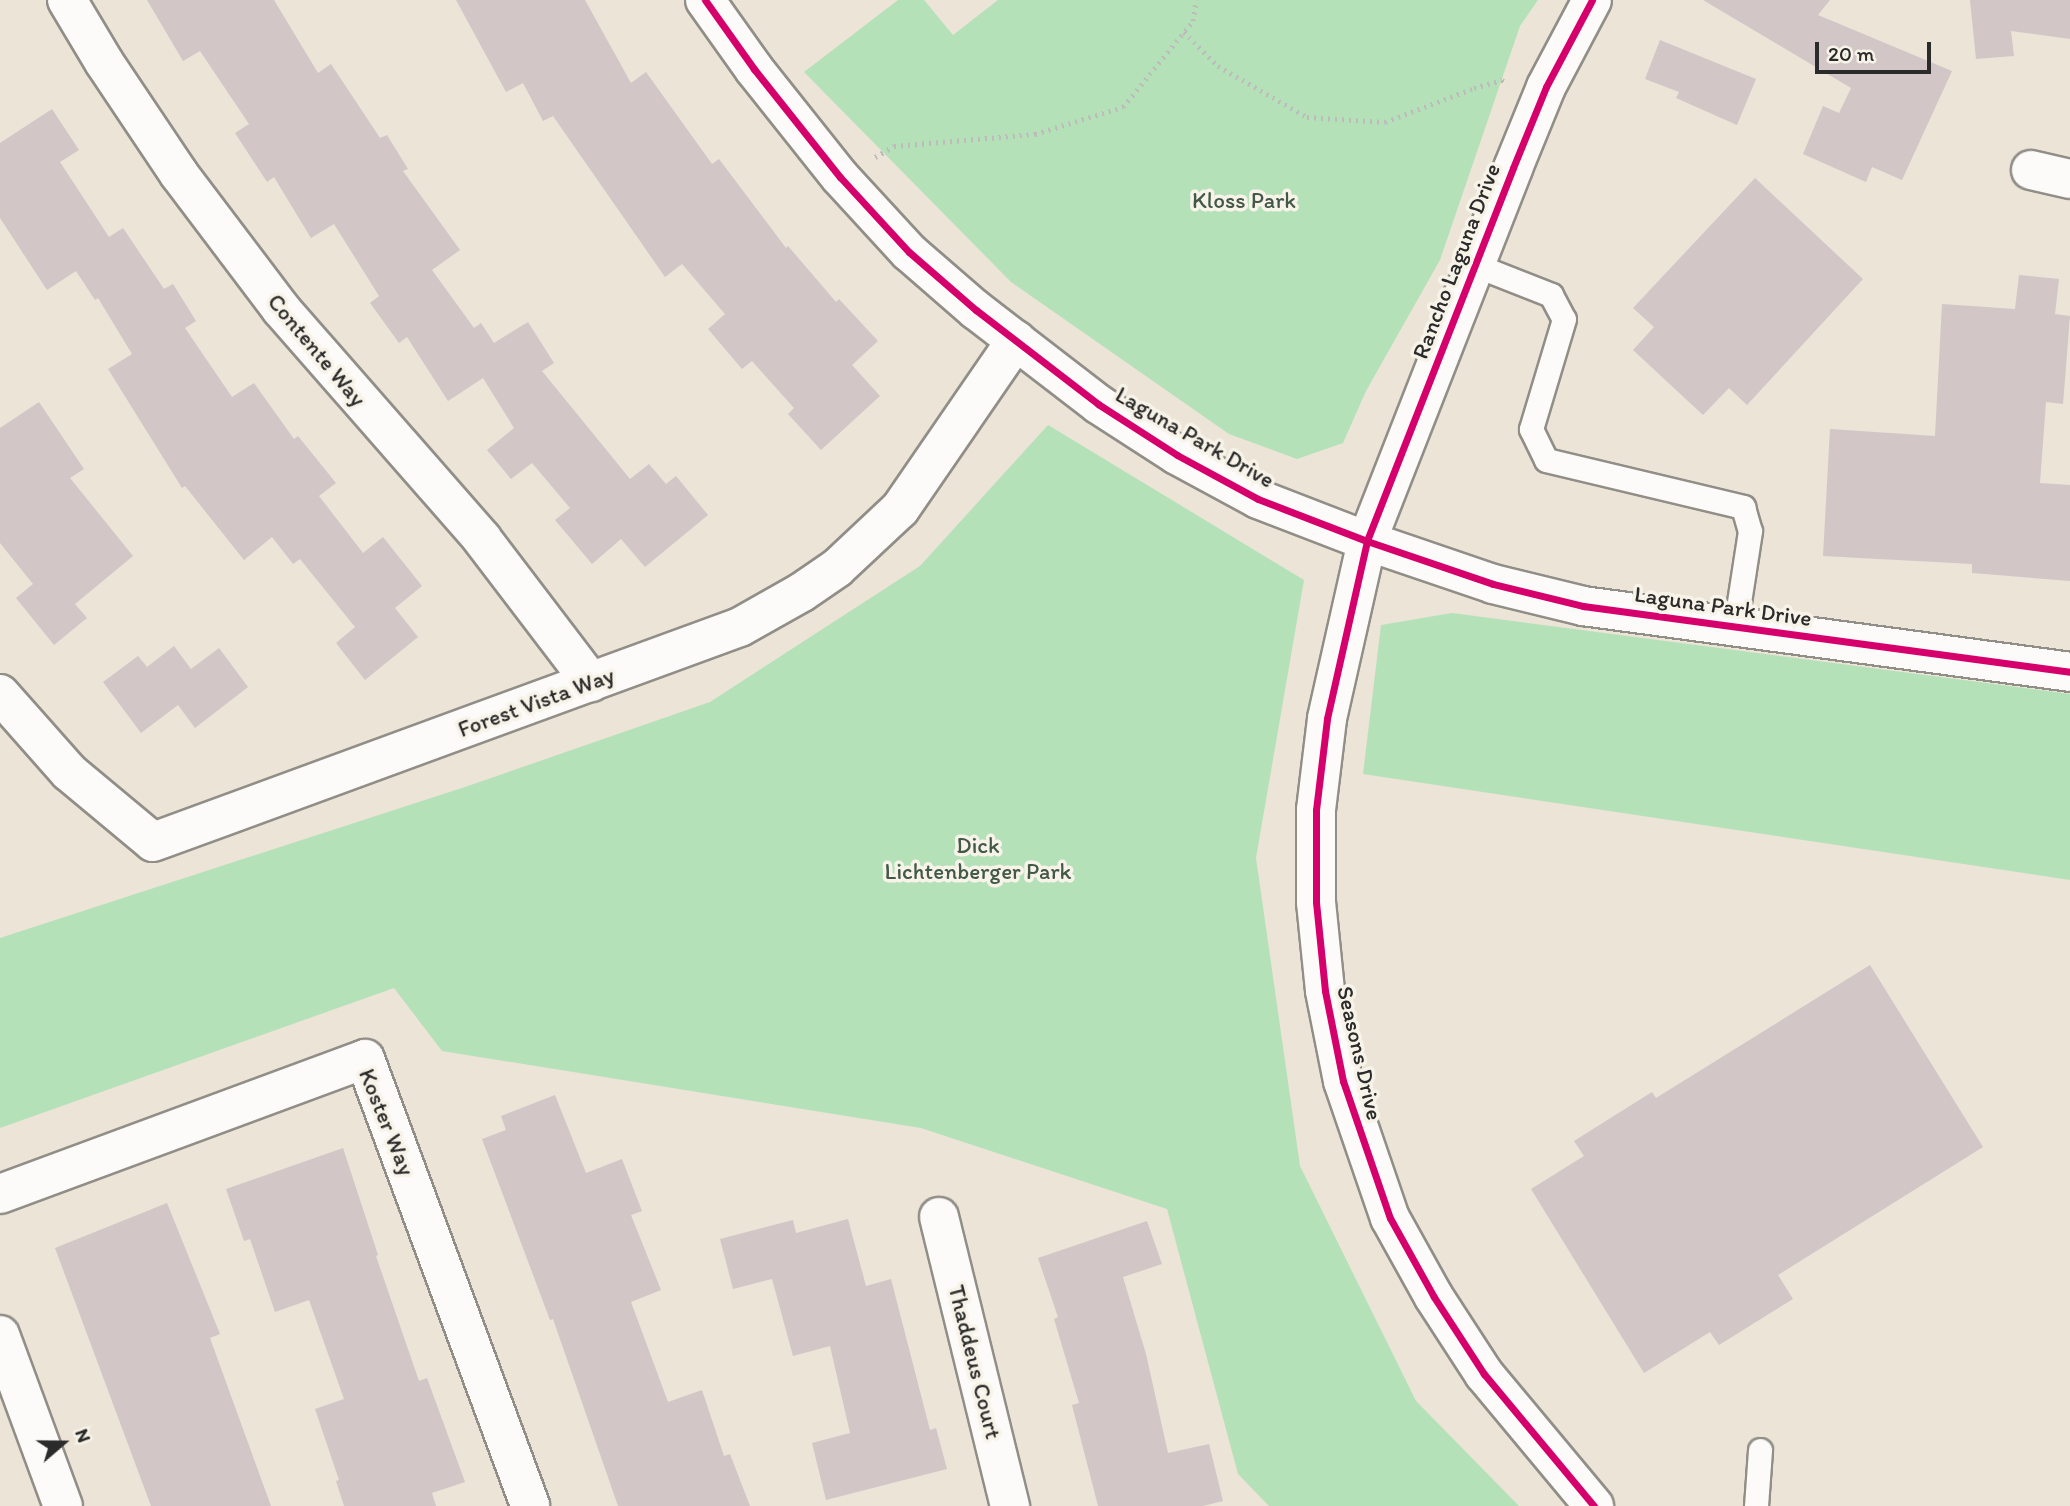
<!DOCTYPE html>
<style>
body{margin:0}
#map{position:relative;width:2070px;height:1506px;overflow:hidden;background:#ebe4d7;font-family:Itim,sans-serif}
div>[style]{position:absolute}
.green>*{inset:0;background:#b5e1b9}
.building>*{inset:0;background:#d2c6c7}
.path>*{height:4.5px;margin-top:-2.25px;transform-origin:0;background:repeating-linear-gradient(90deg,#bdbcba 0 2px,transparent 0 7px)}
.roads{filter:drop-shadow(2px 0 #918e87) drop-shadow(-2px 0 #918e87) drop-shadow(0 2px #918e87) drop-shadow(0 -2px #918e87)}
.service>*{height:23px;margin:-11.5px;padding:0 11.5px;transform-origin:11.5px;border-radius:11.5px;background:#fcfbf9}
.minor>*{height:38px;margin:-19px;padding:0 19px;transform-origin:19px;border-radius:19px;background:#fcfbf9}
.tertiary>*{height:38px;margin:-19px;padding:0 19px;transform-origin:19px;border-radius:19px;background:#fcfbf9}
.cycleway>*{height:7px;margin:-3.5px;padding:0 3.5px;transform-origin:3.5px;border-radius:3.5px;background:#d6006c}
span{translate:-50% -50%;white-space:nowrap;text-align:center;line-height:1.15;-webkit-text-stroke:7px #f7f3e8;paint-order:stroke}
.park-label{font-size:23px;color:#425848}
.street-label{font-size:23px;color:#2b2b2b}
.north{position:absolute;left:28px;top:1408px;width:70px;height:70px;-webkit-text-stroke:5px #f7f3e8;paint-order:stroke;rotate:70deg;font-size:19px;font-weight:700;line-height:28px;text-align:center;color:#2b2b2b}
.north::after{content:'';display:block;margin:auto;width:24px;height:32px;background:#2b2b2b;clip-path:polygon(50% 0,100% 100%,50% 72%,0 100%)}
.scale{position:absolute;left:1815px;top:42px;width:116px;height:32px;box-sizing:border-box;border:4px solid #2b2b2b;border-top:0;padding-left:9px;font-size:21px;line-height:24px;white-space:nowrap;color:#2b2b2b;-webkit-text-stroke:5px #f7f3e8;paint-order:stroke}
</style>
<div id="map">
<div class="green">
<div style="clip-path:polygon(898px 0,924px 0,953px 35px,998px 0,1538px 0,1520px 26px,1440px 260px,1366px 391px,1343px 443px,1297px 459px,1229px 434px,1011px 282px,804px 72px)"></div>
<div style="clip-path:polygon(1048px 425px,1304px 580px,1256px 858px,1300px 1166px,1416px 1401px,1519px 1506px,1269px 1506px,1238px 1474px,1167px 1209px,921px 1128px,442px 1051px,394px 988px,0 1128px,0 938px,465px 787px,710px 702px,920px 566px)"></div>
<div style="clip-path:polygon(1452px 613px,2070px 694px,2070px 880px,1363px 774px,1381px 625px)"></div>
</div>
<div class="building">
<div style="clip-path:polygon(147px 0,274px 0,318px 73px,331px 64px,380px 138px,387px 135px,408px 169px,403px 171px,460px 250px,432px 270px,474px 328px,481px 323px,494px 343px,528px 322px,554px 363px,542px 371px,630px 479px,649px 464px,666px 484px,676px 476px,708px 515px,645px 567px,621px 539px,592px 564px,555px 520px,570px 508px,532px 463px,511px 479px,487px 450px,514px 428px,483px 378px,448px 401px,407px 337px,399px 343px,370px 303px,379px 296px,334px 224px,311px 238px,274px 177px,267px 182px,235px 133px,249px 124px,200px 51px,183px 61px)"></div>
<div style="clip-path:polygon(456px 0,585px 0,631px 83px,646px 72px,712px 164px,719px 159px,786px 248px,788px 246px,836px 302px,839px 299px,878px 341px,852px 365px,880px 396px,821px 450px,788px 414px,794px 408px,752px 361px,742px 369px,708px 329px,725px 314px,682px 264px,665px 277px,553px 116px,543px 121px,523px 83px,506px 92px)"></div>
<div style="clip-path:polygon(1703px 0,1830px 0,1818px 15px,1952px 71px,1902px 180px,1872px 167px,1866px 182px,1803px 154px,1823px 106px,1839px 113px,1851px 88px)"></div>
<div style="clip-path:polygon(1970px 0,2070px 0,2070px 39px,2011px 31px,2014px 56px,1976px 59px)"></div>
<div style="clip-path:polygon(1660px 40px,1756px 79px,1737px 125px,1676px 98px,1679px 92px,1645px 79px)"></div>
<div style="clip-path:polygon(52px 109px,79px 150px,60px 162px,109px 237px,123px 228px,164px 289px,173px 284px,196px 321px,185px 328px,232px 397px,254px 383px,294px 439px,298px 436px,336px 483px,319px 496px,363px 553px,383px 537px,422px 586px,395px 608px,418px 637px,365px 680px,336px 643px,355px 627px,300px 559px,293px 564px,272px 537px,244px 560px,185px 486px,182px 488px,108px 369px,132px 354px,98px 298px,95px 300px,76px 271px,47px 290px,0 218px,0 143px)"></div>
<div style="clip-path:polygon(1755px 178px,1863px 279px,1747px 405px,1729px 388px,1703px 415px,1633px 350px,1654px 327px,1633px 308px)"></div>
<div style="clip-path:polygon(2019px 275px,2059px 279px,2055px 314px,2070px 316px,2063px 404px,2046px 402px,2040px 483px,2070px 485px,2070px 581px,1972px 573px,1972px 564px,1823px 556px,1830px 429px,1935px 436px,1942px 304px,2015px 309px)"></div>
<div style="clip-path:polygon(39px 402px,84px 469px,70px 478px,133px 556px,75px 604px,87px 618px,54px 645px,16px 598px,33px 584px,0 543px,0 428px)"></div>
<div style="clip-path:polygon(174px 646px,191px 669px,219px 648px,248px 687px,195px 728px,178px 705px,141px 733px,103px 682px,138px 656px,147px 667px)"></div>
<div style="clip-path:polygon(1870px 965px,1983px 1147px,1778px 1275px,1793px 1299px,1719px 1345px,1710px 1332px,1644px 1373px,1531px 1189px,1584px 1156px,1574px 1141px,1652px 1092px,1656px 1098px)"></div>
<div style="clip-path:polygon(555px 1095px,586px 1173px,622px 1159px,642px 1211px,631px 1215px,661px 1290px,631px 1302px,668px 1402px,702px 1390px,724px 1456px,730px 1454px,750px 1506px,618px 1506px,553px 1319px,550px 1320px,482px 1139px,506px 1130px,501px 1116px)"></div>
<div style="clip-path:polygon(343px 1148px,378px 1255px,376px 1256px,419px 1381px,427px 1378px,465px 1482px,432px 1493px,436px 1506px,344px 1506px,336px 1481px,339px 1480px,315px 1409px,344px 1399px,309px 1300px,275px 1312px,250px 1239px,244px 1241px,226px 1189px)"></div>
<div style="clip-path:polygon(167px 1203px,220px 1334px,210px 1338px,271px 1506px,151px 1506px,55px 1248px)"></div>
<div style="clip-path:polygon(848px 1219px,866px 1286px,891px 1279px,930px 1430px,936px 1428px,947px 1469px,826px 1500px,812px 1443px,850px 1433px,830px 1346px,793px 1356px,772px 1279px,733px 1289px,720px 1239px,793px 1220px,796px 1233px)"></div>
<div style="clip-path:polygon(1147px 1221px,1162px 1264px,1123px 1277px,1146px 1354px,1168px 1453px,1209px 1444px,1223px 1501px,1203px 1506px,1098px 1506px,1072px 1405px,1079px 1403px,1054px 1319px,1058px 1317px,1038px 1258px)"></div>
</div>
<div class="path">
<div style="left:1184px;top:32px;width:48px;rotate:45deg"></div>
<div style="left:1218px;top:66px;width:103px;rotate:29.8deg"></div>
<div style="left:1307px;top:117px;width:78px;rotate:3.7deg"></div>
<div style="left:1385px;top:122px;width:95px;rotate:-20.9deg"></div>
<div style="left:1474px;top:88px;width:29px;rotate:-16deg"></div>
<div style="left:1502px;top:80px;width:7px;rotate:34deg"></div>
<div style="left:875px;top:157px;width:22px;rotate:-30deg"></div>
<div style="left:894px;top:146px;width:142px;rotate:-4.9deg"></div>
<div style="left:1035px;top:134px;width:92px;rotate:-17.1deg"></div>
<div style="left:1123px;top:107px;width:111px;rotate:-50.9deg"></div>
<div style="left:1193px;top:21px;width:21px;rotate:-82deg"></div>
</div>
<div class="roads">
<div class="service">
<div style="left:1475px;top:265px;width:82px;rotate:21.5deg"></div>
<div style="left:1551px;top:295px;width:27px;rotate:62deg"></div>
<div style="left:1564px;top:319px;width:115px;rotate:106.7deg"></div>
<div style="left:1531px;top:429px;width:34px;rotate:64deg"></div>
<div style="left:1546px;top:460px;width:203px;rotate:13.4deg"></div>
<div style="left:1743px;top:507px;width:25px;rotate:74deg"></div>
<div style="left:1750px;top:531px;width:98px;rotate:98.8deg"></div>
<div style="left:1756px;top:1506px;width:56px;rotate:-85.9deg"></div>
</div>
<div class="minor">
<div style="left:67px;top:0;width:72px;rotate:59.2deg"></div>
<div style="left:104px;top:62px;width:135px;rotate:56.2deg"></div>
<div style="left:179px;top:174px;width:169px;rotate:52.9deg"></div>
<div style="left:281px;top:309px;width:305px;rotate:48.8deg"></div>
<div style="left:482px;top:539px;width:180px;rotate:52.7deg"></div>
<div style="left:2031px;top:170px;width:40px;rotate:13deg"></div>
<div style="left:1367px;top:541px;width:401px;rotate:-68.6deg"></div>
<div style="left:1513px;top:168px;width:87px;rotate:-67.8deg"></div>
<div style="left:1546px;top:87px;width:98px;rotate:-62.1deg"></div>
<div style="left:0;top:694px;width:104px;rotate:48.5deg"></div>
<div style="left:69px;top:772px;width:109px;rotate:39.8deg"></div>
<div style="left:153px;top:842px;width:625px;rotate:-20.12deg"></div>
<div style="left:740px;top:627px;width:71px;rotate:-29.4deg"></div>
<div style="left:802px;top:592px;width:42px;rotate:-34.4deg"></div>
<div style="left:837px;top:568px;width:86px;rotate:-43.1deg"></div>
<div style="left:900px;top:509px;width:205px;rotate:-55.5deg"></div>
<div style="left:0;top:1194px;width:389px;rotate:-20.3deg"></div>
<div style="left:365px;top:1059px;width:476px;rotate:69.7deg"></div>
<div style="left:939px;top:1217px;width:298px;rotate:76.2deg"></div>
<div style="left:0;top:1335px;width:182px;rotate:69.8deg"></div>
</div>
<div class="tertiary">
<div style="left:705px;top:0;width:85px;rotate:54.6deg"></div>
<div style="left:754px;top:69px;width:138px;rotate:51.5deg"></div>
<div style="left:840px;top:177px;width:102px;rotate:47.4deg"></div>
<div style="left:909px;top:252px;width:89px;rotate:40.9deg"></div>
<div style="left:976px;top:310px;width:154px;rotate:37.6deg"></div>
<div style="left:1098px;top:404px;width:94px;rotate:32.8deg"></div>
<div style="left:1177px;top:455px;width:92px;rotate:28.5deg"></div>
<div style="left:1258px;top:499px;width:117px;rotate:21.1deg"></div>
<div style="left:1367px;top:541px;width:133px;rotate:18.8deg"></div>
<div style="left:1493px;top:584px;width:93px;rotate:13.7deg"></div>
<div style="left:1583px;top:606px;width:491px;rotate:7.7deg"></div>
<div style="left:1367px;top:541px;width:182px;rotate:102.7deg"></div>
<div style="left:1327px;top:719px;width:92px;rotate:96.9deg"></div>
<div style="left:1316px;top:810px;width:92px;rotate:90deg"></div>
<div style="left:1316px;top:902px;width:89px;rotate:84.2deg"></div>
<div style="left:1325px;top:991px;width:92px;rotate:78.7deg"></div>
<div style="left:1343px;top:1081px;width:145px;rotate:71.1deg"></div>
<div style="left:1390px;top:1218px;width:90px;rotate:60.9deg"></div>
<div style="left:1434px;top:1297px;width:92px;rotate:57deg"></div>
<div style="left:1484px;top:1374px;width:172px;rotate:50.2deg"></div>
</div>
</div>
<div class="cycleway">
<div style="left:705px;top:0;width:85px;rotate:54.6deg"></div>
<div style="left:754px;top:69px;width:138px;rotate:51.5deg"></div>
<div style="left:840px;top:177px;width:102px;rotate:47.4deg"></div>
<div style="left:909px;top:252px;width:89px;rotate:40.9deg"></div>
<div style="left:976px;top:310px;width:154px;rotate:37.6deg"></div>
<div style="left:1098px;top:404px;width:94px;rotate:32.8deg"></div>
<div style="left:1177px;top:455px;width:92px;rotate:28.5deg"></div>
<div style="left:1258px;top:499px;width:117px;rotate:21.1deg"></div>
<div style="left:1367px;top:541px;width:133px;rotate:18.8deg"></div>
<div style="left:1493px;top:584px;width:93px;rotate:13.7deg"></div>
<div style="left:1583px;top:606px;width:491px;rotate:7.7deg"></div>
<div style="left:1592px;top:0;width:98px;rotate:117.9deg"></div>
<div style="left:1546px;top:87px;width:87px;rotate:112.2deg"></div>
<div style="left:1513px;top:168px;width:401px;rotate:111.4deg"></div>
<div style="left:1367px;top:541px;width:182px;rotate:102.7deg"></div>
<div style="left:1327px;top:719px;width:92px;rotate:96.9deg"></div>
<div style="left:1316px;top:810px;width:92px;rotate:90deg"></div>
<div style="left:1316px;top:902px;width:89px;rotate:84.2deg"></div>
<div style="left:1325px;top:991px;width:92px;rotate:78.7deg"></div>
<div style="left:1343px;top:1081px;width:145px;rotate:71.1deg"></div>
<div style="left:1390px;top:1218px;width:90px;rotate:60.9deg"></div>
<div style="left:1434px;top:1297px;width:92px;rotate:57deg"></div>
<div style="left:1484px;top:1374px;width:172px;rotate:50.2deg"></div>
</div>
<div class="park-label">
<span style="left:1244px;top:200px">Kloss Park</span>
<span style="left:978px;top:858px">Dick<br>Lichtenberger Park</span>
</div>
<div class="street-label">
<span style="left:1456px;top:261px;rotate:-69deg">Rancho Laguna Drive</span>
<span style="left:317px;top:350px;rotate:50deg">Contente Way</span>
<span style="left:1195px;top:437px;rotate:30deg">Laguna Park Drive</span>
<span style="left:1723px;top:606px;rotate:8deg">Laguna Park Drive</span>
<span style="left:536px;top:702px;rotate:-20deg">Forest Vista Way</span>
<span style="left:1360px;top:1053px;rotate:77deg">Seasons Drive</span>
<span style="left:387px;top:1122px;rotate:68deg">Koster Way</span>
<span style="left:975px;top:1362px;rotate:76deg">Thaddeus Court</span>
</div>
<div class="north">N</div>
<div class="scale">20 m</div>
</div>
